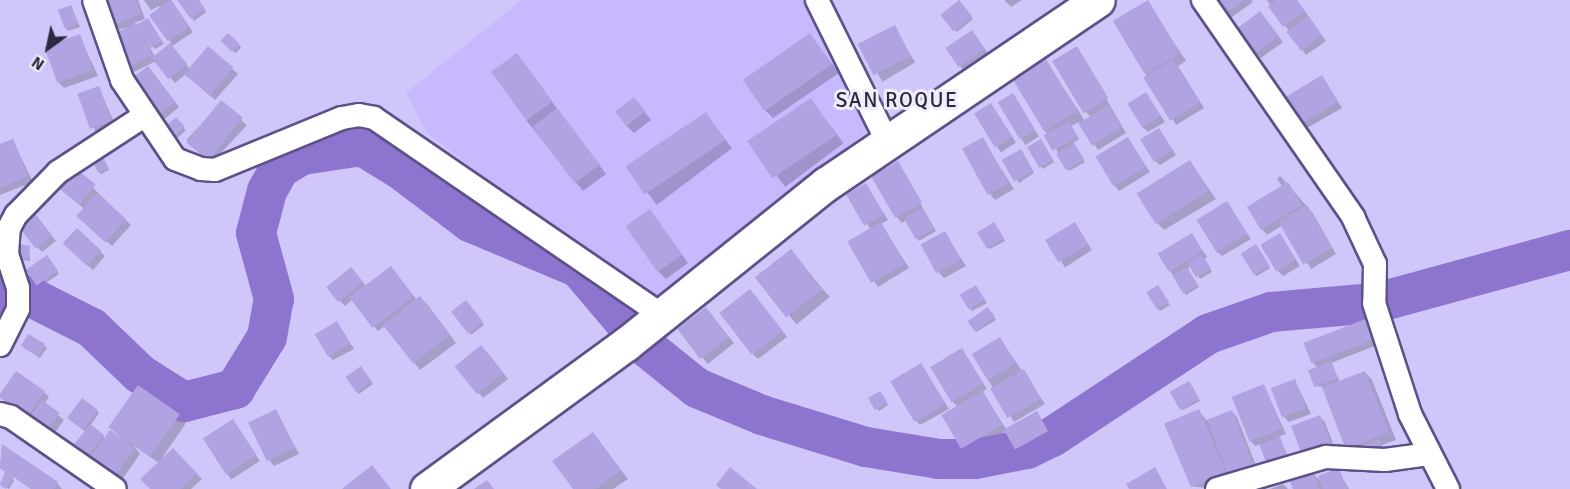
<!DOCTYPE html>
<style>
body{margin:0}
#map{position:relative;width:1570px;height:489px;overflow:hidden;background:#d1c6f9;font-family:Signika,sans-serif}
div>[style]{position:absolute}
.built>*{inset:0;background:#c8b8fe}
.shadow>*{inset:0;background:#0003;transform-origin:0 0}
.river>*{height:40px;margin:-20px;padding:0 20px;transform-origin:20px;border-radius:20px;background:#8d75cf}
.building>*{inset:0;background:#b1a3e1;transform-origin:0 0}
.roads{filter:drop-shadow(2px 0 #5e5088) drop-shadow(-2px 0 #5e5088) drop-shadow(0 2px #5e5088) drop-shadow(0 -2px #5e5088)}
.street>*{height:22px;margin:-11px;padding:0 11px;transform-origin:11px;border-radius:11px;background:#fff}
.secondary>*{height:33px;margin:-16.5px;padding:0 16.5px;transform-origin:16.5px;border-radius:16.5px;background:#fff}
span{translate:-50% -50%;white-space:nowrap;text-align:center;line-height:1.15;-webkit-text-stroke:6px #f0edfa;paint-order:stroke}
.quarter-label{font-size:21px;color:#2d273f;letter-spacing:1.5px}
.north{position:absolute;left:18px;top:18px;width:60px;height:60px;-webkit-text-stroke:4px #f0edfa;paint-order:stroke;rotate:213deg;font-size:16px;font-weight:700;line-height:24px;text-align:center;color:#2d273f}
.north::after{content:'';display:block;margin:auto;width:21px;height:27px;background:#2d273f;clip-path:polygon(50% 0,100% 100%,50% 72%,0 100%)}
</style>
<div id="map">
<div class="built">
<div style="clip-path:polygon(522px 0,806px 0,870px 129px,656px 298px,620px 282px,426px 132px,406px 93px)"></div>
</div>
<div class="shadow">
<div style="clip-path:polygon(101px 0,138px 0,145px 19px,134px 23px,143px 32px,150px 22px,164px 44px,155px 49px,147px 42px,155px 57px,171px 44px,159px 6px,151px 10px,144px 0,171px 0,193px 32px,171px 47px,190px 69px,208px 48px,238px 74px,215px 100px,186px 74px,175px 83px,156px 61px,132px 73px,126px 68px,131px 27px,116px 30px)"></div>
<div style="clip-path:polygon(181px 0,198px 0,206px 12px,194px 21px)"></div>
<div style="clip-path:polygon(1004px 0,1022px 0,1011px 7px)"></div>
<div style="clip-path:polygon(1212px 0,1251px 0,1253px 2px,1228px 20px)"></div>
<div style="clip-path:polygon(1267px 0,1297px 0,1326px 41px,1306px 55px)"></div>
<div style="clip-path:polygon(1147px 1px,1186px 61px,1178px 66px,1204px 108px,1176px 125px,1145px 73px)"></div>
<div style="clip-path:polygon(961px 4px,973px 19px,957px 32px,942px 14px)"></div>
<div style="clip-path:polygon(71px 6px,80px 27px,68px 31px,66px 28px)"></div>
<div style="clip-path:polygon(1260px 13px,1283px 42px,1261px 58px,1256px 53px)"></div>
<div style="left:894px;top:27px;width:41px;height:38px;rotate:59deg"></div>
<div style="left:972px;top:32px;width:35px;height:30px;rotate:53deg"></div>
<div style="clip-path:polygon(79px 35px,98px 76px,64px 88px,59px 83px)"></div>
<div style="left:228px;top:35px;width:18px;height:8px;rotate:43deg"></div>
<div style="clip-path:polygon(810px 35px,839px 73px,773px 118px,765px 110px)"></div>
<div style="clip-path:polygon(1076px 47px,1126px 133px,1098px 150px,1079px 122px,1071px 126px,1079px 139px,1073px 143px,1085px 162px,1069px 171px,1014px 79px,1046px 61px,1085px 121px,1091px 117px,1085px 111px)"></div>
<div style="clip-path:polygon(517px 55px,606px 174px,583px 191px,526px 120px)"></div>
<div style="clip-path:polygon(153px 73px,179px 107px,161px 122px,156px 116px)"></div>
<div style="clip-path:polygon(1322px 76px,1342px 108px,1307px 128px,1302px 123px)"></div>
<div style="left:99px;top:88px;width:43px;height:21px;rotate:66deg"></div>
<div style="clip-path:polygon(1146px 94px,1165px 122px,1148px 132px,1142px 127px)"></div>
<div style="left:1013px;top:95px;width:49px;height:16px;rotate:58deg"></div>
<div style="left:811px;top:100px;width:54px;height:73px;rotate:53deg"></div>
<div style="left:222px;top:102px;width:34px;height:52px;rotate:43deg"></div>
<div style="left:991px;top:104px;width:46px;height:18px;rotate:57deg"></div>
<div style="clip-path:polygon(641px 107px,651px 120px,634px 133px,626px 125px)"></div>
<div style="left:706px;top:114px;width:43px;height:94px;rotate:53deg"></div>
<div style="left:176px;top:119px;width:15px;height:14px;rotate:48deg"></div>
<div style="clip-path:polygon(1159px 129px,1176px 155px,1160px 165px,1154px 160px)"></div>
<div style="clip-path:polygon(982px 139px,1014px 189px,995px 200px,990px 194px)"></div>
<div style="clip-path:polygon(1128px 139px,1150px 172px,1119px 191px,1114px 185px)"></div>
<div style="clip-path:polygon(13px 141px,33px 182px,0 195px,0 146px)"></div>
<div style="clip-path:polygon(1043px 143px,1054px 162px,1043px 169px,1041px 167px)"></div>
<div style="clip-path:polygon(1023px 153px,1034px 173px,1019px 183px,1004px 160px)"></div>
<div style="clip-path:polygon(105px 161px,109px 170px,101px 174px,99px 172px)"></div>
<div style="clip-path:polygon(1190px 162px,1216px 199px,1164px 230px,1156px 222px)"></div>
<div style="clip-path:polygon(897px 163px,936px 231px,919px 241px,906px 220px,902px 223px,897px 217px,873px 177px)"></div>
<div style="clip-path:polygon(74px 169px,131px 225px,112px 246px,83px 221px,84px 209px,65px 192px)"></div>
<div style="clip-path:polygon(1280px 176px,1312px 212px,1336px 254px,1311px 269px,1283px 225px,1267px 235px,1262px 229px,1283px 187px,1277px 179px)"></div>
<div style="clip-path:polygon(866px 185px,888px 220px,881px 224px,909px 268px,878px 287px,849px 242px,871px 230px,848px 195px)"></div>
<div style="clip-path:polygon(1227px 203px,1251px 239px,1222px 256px,1216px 251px)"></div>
<div style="clip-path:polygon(650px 211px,688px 263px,666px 279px,658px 271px)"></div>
<div style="clip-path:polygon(38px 219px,56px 241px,42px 252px,37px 247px)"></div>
<div style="left:1075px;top:224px;width:31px;height:32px;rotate:57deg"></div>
<div style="clip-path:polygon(996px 227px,1005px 241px,990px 249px,988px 247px)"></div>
<div style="clip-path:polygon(77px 230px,105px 256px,93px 270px,70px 249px)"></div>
<div style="clip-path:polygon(944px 233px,966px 266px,944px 278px,939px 273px)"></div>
<div style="clip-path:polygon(1192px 235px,1207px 257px,1204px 259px,1212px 272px,1200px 279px,1192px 266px,1187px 269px,1199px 287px,1186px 295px,1170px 271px)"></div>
<div style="clip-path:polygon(1280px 235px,1300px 266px,1283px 276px,1278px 271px)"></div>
<div style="clip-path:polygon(29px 247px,30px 261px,22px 260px,19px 257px)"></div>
<div style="clip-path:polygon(1258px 249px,1270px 268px,1257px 276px,1254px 274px)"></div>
<div style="left:791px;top:251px;width:60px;height:43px;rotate:50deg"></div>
<div style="clip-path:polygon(49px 259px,59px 274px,40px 287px,28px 269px)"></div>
<div style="clip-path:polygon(391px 268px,417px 300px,420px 298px,428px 305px,456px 343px,420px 370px,385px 326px,378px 331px,353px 299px,345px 306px,340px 301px,356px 274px,366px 286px)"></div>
<div style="clip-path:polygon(976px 287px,987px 303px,972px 311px,961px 295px)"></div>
<div style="clip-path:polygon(1160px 290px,1170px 305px,1160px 311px,1148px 293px)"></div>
<div style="clip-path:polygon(755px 296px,787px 337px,758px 359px,753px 354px)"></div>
<div style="clip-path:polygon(469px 304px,484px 325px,471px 335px,453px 312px)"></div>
<div style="clip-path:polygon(990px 311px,996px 320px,976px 332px,969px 320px)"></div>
<div style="clip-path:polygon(711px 315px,734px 343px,708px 364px,680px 330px)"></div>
<div style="clip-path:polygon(1367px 320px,1380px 344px,1331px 363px,1340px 382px,1365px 372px,1372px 380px,1396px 440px,1382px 445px,1385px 452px,1355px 456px,1323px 387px,1316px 386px,1318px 368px,1313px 363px)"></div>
<div style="clip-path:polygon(337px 323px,354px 349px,333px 360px,328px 355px)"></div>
<div style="clip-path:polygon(28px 336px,47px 348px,40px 358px,24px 348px)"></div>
<div style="clip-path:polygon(1000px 339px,1045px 404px,1014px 422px,988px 380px)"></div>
<div style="clip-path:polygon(962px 350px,987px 389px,982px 392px,1007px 430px,1036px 413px,1052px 437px,1023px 454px,1007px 431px,968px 453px,962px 448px,958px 407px,952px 401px)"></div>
<div style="clip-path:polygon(487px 352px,508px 379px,483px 398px,456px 366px)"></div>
<div style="clip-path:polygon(921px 365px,949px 409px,920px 425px,915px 420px)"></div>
<div style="clip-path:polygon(363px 370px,373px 384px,359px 394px,357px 391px)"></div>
<div style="clip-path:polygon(16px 373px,44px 392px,49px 397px,44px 404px,64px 420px,51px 438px,1px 395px)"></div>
<div style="clip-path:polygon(1295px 381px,1311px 414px,1289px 422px,1284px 417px)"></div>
<div style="clip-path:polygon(1192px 386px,1200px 401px,1183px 410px,1180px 408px)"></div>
<div style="clip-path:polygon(1264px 386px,1286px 434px,1278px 437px,1290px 460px,1269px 465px,1261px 444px,1255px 446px,1250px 440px)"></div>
<div style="clip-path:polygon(883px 395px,888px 405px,879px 411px,870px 399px)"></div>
<div style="clip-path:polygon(97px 411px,99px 413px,90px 426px,106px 439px,120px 437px,110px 427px,179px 415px,186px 423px,162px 458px,173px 450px,202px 479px,191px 489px,152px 489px,159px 463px,133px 445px,140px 454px,119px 484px,77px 456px,86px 432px,71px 420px)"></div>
<div style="clip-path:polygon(276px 411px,299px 454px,274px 466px,269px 460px)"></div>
<div style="clip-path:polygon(1199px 411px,1207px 421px,1232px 412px,1237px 417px,1260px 476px,1211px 489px,1191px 486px)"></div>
<div style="clip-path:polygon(1319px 416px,1325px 422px,1337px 454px,1293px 427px)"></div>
<div style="left:233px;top:420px;width:49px;height:34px;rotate:57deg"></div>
<div style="clip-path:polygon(593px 434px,628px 479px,613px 489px,575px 489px)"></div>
<div style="clip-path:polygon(2px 446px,57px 483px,62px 489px,31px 489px,11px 475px,14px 481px,9px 489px,0 484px,6px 472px,0 468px)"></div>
<div style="clip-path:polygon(1338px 470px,1349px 489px,1294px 489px,1313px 473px,1322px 483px)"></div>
<div style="clip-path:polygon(1283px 484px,1288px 489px,1270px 489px)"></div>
</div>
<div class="river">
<div style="left:0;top:293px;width:27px;rotate:4deg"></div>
<div style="left:27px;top:295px;width:73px;rotate:26.9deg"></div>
<div style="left:92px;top:328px;width:66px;rotate:43.8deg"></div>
<div style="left:140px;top:374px;width:52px;rotate:32.5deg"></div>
<div style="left:184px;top:402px;width:53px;rotate:-14.3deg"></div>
<div style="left:235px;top:389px;width:61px;rotate:-58.4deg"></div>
<div style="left:267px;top:337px;width:39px;rotate:-80deg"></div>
<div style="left:274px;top:299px;width:68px;rotate:-105.3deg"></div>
<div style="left:256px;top:233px;width:43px;rotate:-75.3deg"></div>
<div style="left:267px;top:191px;width:26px;rotate:-61deg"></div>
<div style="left:280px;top:168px;width:26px;rotate:-31deg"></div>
<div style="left:302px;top:155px;width:61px;rotate:-8.5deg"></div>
<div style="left:362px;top:146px;width:44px;rotate:31.2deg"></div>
<div style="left:400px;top:169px;width:88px;rotate:37.1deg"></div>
<div style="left:470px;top:222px;width:118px;rotate:22.9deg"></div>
<div style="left:579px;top:268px;width:104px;rotate:49.7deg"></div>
<div style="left:646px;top:347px;width:65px;rotate:38.8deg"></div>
<div style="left:697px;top:388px;width:70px;rotate:22.6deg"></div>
<div style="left:762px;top:415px;width:109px;rotate:17.1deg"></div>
<div style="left:866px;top:447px;width:74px;rotate:9.3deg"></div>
<div style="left:939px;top:459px;width:36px"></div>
<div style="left:975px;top:459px;width:53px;rotate:-10.9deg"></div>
<div style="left:1027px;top:449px;width:28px;rotate:-26deg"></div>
<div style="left:1052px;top:437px;width:187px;rotate:-33.4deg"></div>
<div style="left:1208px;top:334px;width:67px;rotate:-19.2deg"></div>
<div style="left:1271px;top:312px;width:103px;rotate:-5deg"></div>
<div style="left:1387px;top:300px;width:190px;rotate:-15.3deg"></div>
</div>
<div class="building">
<div style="clip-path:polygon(100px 0,135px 0,141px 14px,110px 26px)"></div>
<div style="left:170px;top:0;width:32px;height:26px;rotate:54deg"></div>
<div style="clip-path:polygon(177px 0,199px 0,205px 9px,191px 19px)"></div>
<div style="left:959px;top:0;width:21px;height:24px;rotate:51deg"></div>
<div style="left:1148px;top:0;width:62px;height:41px;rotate:59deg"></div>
<div style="clip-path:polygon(1210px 0,1244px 0,1222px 16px)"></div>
<div style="clip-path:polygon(1276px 0,1297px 0,1305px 11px,1283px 27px,1268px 6px)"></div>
<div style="left:71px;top:5px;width:20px;height:14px;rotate:70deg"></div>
<div style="left:1260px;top:11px;width:31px;height:29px;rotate:53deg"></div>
<div style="left:1307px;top:16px;width:24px;height:26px;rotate:52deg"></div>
<div style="left:148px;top:18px;width:27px;height:13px;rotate:59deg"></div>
<div style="left:136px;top:23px;width:36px;height:30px;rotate:63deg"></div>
<div style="left:895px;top:25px;width:35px;height:42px;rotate:63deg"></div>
<div style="left:972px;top:30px;width:23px;height:32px;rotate:56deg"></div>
<div style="left:228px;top:33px;width:16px;height:11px;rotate:43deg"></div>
<div style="left:810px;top:33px;width:38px;height:82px;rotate:55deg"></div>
<div style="left:80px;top:34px;width:38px;height:38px;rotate:70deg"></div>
<div style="left:170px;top:43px;width:27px;height:24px;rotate:51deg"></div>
<div style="left:208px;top:46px;width:33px;height:37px;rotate:40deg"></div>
<div style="left:1077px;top:46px;width:61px;height:29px;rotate:59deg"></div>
<div style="left:517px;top:53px;width:60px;height:32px;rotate:54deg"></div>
<div style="left:1046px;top:59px;width:61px;height:39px;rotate:59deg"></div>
<div style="left:1173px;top:59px;width:51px;height:35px;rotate:58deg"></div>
<div style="left:148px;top:66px;width:45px;height:26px;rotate:53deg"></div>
<div style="left:1322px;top:75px;width:31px;height:43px;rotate:59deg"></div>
<div style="left:99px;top:86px;width:37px;height:23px;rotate:70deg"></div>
<div style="left:1146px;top:92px;width:28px;height:22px;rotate:58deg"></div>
<div style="left:1013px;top:93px;width:43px;height:18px;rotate:59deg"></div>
<div style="left:634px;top:97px;width:18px;height:24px;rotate:52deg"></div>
<div style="left:811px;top:98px;width:45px;height:77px;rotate:56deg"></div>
<div style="left:221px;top:100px;width:28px;height:55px;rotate:39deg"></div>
<div style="left:991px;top:103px;width:40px;height:20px;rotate:58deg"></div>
<div style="left:1108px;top:105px;width:26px;height:35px;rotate:58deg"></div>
<div style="left:557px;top:108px;width:71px;height:31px;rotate:53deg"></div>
<div style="left:706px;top:112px;width:34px;height:97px;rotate:56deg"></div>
<div style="left:176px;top:117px;width:13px;height:17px;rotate:48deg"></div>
<div style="left:1069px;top:121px;width:18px;height:29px;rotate:61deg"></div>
<div style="left:1159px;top:128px;width:26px;height:22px;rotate:59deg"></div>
<div style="left:983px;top:137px;width:53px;height:24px;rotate:61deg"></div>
<div style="left:1128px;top:137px;width:35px;height:38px;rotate:59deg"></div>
<div style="clip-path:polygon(13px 139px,28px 176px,0 188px,0 144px)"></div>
<div style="left:1041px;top:139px;width:24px;height:16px;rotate:60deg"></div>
<div style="left:1074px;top:143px;width:19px;height:21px;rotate:58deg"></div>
<div style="left:1021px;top:149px;width:25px;height:22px;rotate:61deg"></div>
<div style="left:103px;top:157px;width:12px;height:11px;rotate:66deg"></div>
<div style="left:1190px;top:160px;width:36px;height:63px;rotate:58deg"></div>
<div style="left:898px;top:161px;width:48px;height:31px;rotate:60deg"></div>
<div style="left:74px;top:167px;width:28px;height:26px;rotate:39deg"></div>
<div style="left:1288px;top:182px;width:27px;height:48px;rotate:59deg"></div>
<div style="left:866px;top:183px;width:36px;height:23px;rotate:60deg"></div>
<div style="left:97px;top:193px;width:39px;height:31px;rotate:42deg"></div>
<div style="left:1227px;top:201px;width:38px;height:36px;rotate:58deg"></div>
<div style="left:1307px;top:205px;width:50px;height:33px;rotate:60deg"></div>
<div style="left:922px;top:208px;width:24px;height:21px;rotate:60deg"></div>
<div style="left:650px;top:209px;width:56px;height:30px;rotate:55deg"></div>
<div style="left:33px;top:211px;width:31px;height:21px;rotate:52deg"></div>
<div style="left:881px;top:222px;width:48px;height:39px;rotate:60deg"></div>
<div style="left:994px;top:222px;width:19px;height:20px;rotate:58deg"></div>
<div style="left:1075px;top:222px;width:26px;height:35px;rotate:59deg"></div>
<div style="left:77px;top:228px;width:33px;height:21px;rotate:43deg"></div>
<div style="left:945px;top:231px;width:33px;height:28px;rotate:61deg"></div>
<div style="left:1192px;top:233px;width:21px;height:40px;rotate:59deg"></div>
<div style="left:1280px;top:233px;width:31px;height:23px;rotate:59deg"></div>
<div style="clip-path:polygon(19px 244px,30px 246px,28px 259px,18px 258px)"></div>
<div style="left:1256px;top:244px;width:25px;height:18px;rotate:58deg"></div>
<div style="left:791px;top:249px;width:51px;height:46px;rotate:52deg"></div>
<div style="left:1202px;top:254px;width:17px;height:17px;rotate:59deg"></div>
<div style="left:47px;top:255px;width:19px;height:26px;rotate:55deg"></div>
<div style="left:391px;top:266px;width:38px;height:52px;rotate:53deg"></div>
<div style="left:351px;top:267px;width:19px;height:32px;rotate:51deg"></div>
<div style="left:1187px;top:267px;width:21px;height:17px;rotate:59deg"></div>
<div style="left:976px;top:285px;width:17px;height:19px;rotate:59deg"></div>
<div style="left:1158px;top:285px;width:20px;height:14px;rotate:57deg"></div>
<div style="left:750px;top:289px;width:53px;height:39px;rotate:52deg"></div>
<div style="left:420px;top:296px;width:49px;height:47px;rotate:52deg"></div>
<div style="left:466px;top:300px;width:28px;height:19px;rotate:52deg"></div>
<div style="left:706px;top:307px;width:38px;height:36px;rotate:53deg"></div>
<div style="left:988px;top:307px;width:12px;height:25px;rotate:55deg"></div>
<div style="left:1368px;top:318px;width:22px;height:69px;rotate:69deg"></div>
<div style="left:337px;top:321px;width:26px;height:26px;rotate:59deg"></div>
<div style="left:28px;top:334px;width:20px;height:14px;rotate:30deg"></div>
<div style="left:1000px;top:337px;width:31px;height:33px;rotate:59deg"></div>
<div style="left:481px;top:345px;width:36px;height:34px;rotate:51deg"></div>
<div style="left:962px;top:348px;width:41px;height:37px;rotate:59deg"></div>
<div style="left:1331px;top:361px;width:18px;height:25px;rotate:68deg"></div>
<div style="left:921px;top:363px;width:47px;height:36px;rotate:59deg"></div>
<div style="left:361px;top:366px;width:19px;height:19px;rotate:55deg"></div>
<div style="left:1024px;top:369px;width:34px;height:39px;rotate:60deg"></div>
<div style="left:16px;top:371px;width:35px;height:31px;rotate:35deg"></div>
<div style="left:1365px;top:371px;width:66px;height:46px;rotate:69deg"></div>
<div style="left:1295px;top:379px;width:31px;height:26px;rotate:69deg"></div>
<div style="left:1189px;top:381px;width:21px;height:22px;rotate:61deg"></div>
<div style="left:1264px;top:384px;width:48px;height:35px;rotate:68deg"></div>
<div style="left:138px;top:385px;width:51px;height:52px;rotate:35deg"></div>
<div style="left:880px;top:391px;width:14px;height:14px;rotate:60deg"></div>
<div style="left:983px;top:391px;width:39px;height:48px;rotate:60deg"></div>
<div style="left:82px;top:398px;width:20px;height:25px;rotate:37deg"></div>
<div style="left:42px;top:400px;width:22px;height:26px;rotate:36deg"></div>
<div style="left:276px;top:409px;width:43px;height:31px;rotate:64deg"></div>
<div style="left:1199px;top:409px;width:69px;height:38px;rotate:67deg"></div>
<div style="left:1232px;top:410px;width:66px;height:27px;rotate:69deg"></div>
<div style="left:1037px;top:411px;width:23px;height:38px;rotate:61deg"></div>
<div style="left:1320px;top:415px;width:36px;height:31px;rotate:69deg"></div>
<div style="left:233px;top:419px;width:43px;height:36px;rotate:57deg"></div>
<div style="left:90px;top:424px;width:18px;height:33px;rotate:38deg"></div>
<div style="left:110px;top:430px;width:31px;height:40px;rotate:36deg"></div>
<div style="clip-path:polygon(593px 432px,621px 470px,595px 489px,573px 489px,552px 461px)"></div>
<div style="left:1280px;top:437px;width:22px;height:22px;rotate:69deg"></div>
<div style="left:1379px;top:439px;width:15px;height:12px;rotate:67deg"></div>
<div style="clip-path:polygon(2px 444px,58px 482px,53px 489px,31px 489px,14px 477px,6px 489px,0 485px,5px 471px,0 468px)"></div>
<div style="clip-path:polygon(173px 448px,197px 473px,180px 489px,150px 489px,140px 479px)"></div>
<div style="clip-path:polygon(372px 465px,391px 489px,342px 489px)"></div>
<div style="clip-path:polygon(730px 467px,757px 489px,721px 489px,716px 485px)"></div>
<div style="clip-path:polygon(1155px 467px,1167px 489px,1129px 489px,1126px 484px)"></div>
<div style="clip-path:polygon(1339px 468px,1347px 489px,1323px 489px,1318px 476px)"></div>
<div style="clip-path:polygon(1313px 472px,1320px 489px,1293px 489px,1289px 480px)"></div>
<div style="clip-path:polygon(487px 480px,494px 489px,474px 489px)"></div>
</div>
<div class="roads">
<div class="street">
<div style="left:94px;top:0;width:85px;rotate:70.7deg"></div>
<div style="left:122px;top:80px;width:95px;rotate:56.1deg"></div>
<div style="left:175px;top:159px;width:28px;rotate:21deg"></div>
<div style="left:201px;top:169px;width:14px;rotate:4deg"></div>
<div style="left:215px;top:170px;width:137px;rotate:-22.3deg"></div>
<div style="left:342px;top:118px;width:17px;rotate:-10deg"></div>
<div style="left:359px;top:115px;width:15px;rotate:11deg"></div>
<div style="left:374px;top:118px;width:349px;rotate:34.4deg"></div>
<div style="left:817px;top:0;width:157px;rotate:63.6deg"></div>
<div style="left:1203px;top:0;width:264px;rotate:55.3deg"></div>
<div style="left:1353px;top:217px;width:52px;rotate:64.9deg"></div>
<div style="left:1375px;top:264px;width:39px;rotate:91deg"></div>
<div style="left:1374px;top:303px;width:117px;rotate:72deg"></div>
<div style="left:1410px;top:414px;width:84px;rotate:63.1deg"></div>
<div style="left:0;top:345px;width:40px;rotate:-63.4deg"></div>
<div style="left:18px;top:309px;width:21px;rotate:-90deg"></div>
<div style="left:18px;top:288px;width:36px;rotate:-108deg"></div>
<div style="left:7px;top:254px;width:26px;rotate:-86deg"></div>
<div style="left:9px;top:228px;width:15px;rotate:-62deg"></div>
<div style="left:16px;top:215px;width:60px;rotate:-45.7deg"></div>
<div style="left:58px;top:172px;width:103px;rotate:-33.1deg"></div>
<div style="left:0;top:414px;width:11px;rotate:15deg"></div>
<div style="left:11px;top:417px;width:126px;rotate:34.7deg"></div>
<div style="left:1217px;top:489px;width:114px;rotate:-16.4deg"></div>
<div style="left:1326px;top:457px;width:59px;rotate:2.9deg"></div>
<div style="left:1385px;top:460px;width:44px;rotate:-7.8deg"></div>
</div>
<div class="secondary">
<div style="left:427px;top:489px;width:246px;rotate:-36.1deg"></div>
<div style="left:626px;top:344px;width:256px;rotate:-38.7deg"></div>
<div style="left:826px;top:184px;width:328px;rotate:-34.1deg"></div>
</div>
</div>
<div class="quarter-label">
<span style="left:897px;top:100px">SAN ROQUE</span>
</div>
<div class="north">N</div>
</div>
